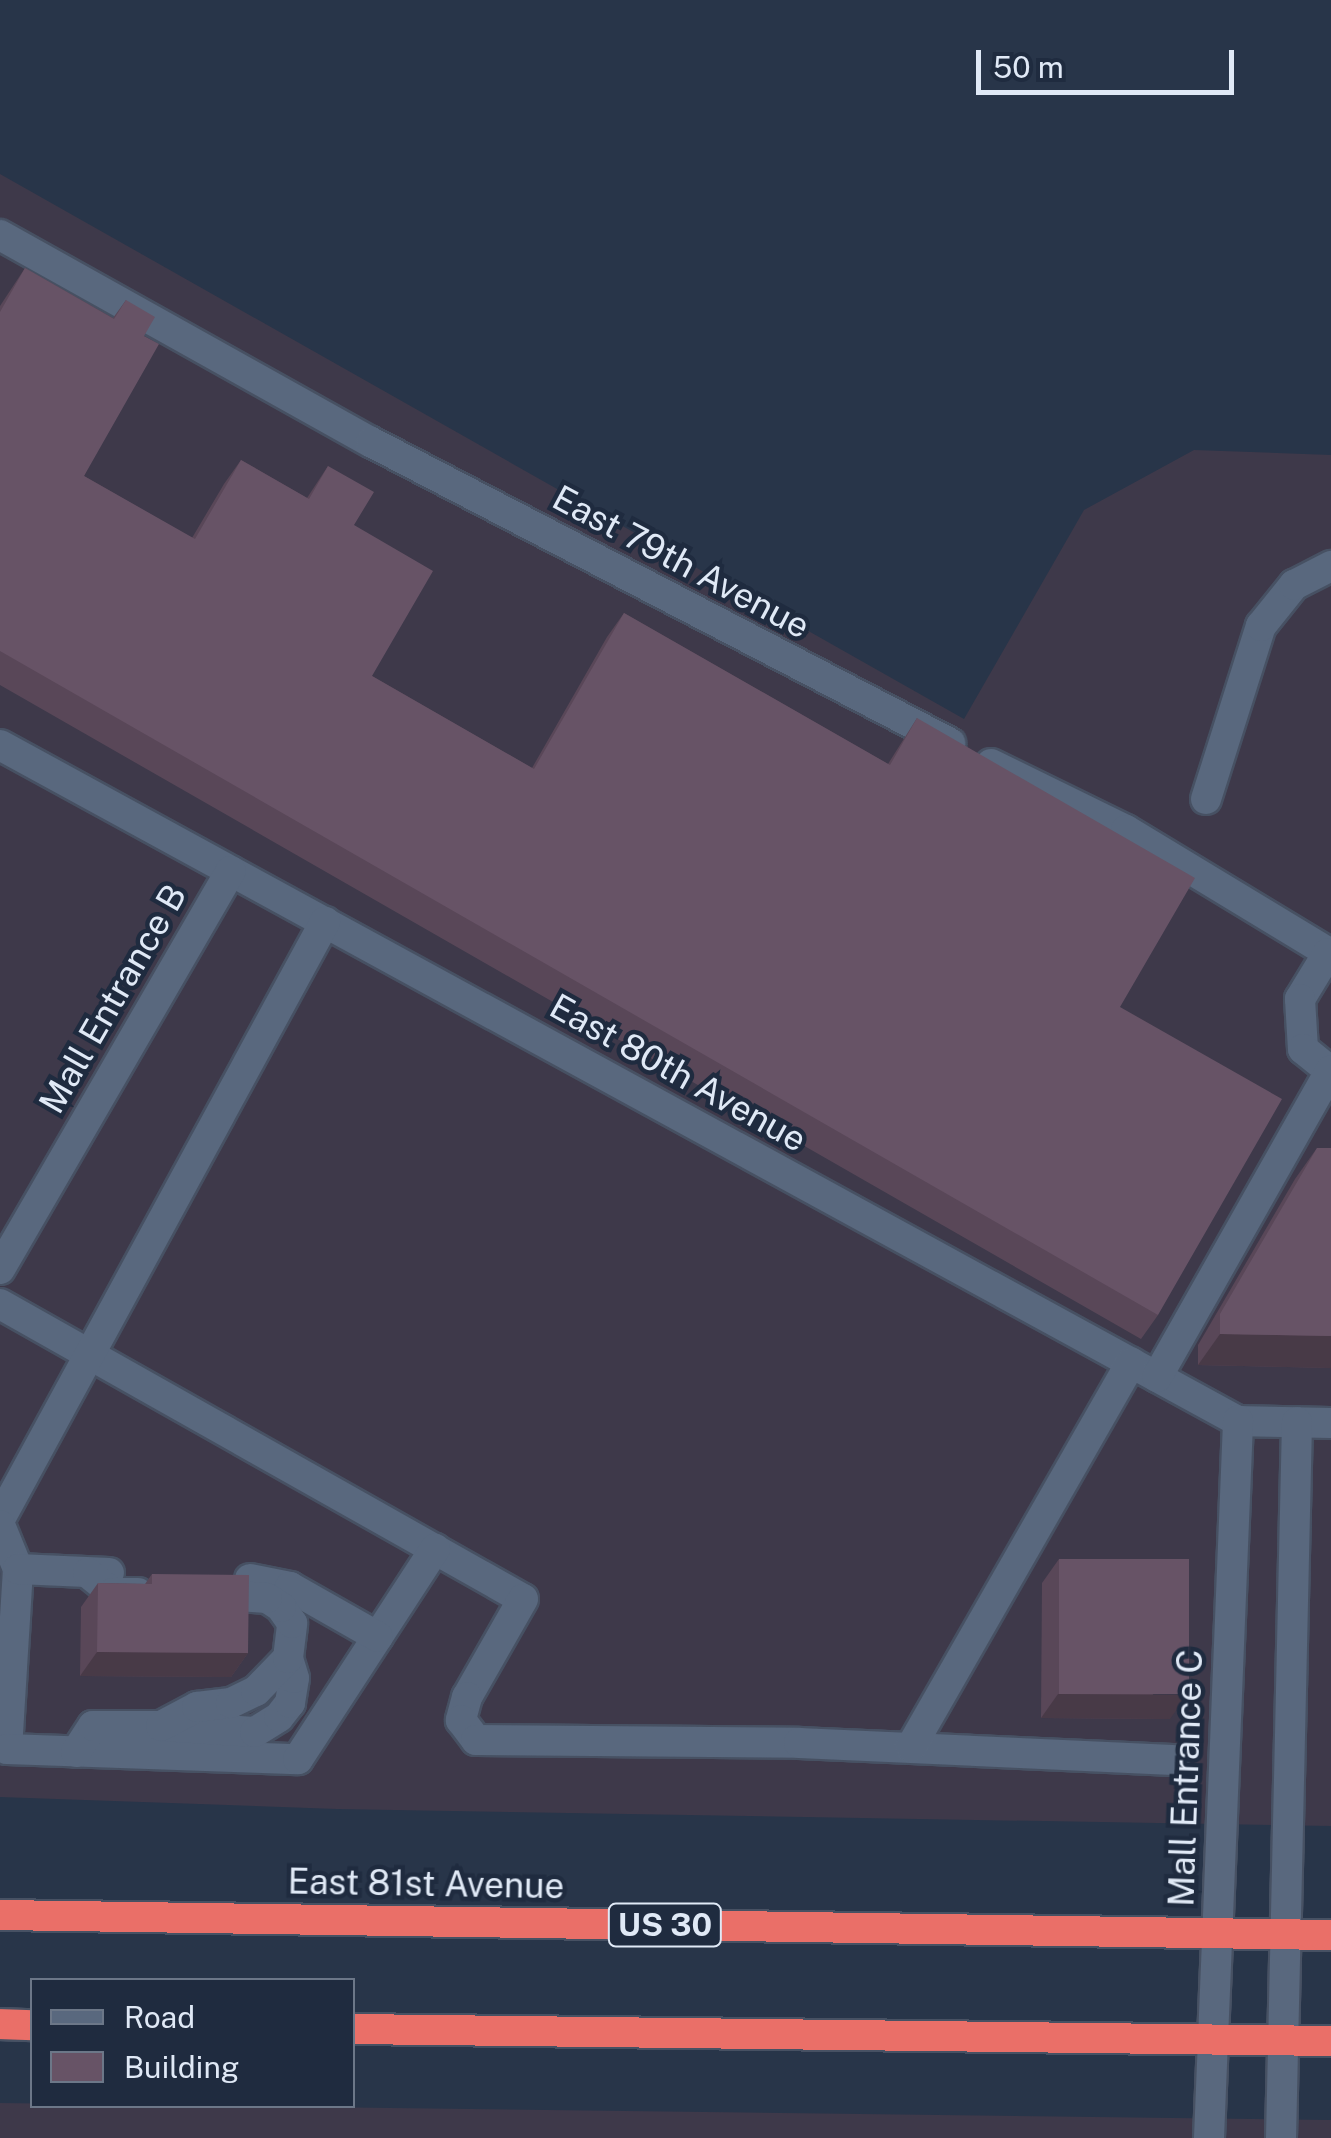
<!DOCTYPE html>
<style>
body{margin:0}
#map{position:relative;width:1331px;height:2138px;overflow:hidden;background:#283549;font-family:"Public Sans",sans-serif}
div>[style]{position:absolute}
.commercial>*{inset:0;background:#3e394a}
.roads{filter:drop-shadow(2px 0 #475163) drop-shadow(-2px 0 #475163) drop-shadow(0 2px #475163) drop-shadow(0 -2px #475163)}
.minor>*{height:30px;margin:-15px;padding:0 15px;transform-origin:15px;border-radius:15px;background:#59687e}
.highway>*{height:30px;margin:-15px;padding:0 15px;transform-origin:15px;border-radius:15px;background:#ea6f68}
.wall>*{inset:0;background:#594758}
.shaded-wall>*{inset:0;background:#483a47}
.building>*{inset:0;background:#675366;transform-origin:0 0}
span{translate:-50% -50%;white-space:nowrap;text-align:center;line-height:1.15;-webkit-text-stroke:9px #1f2b3f;paint-order:stroke}
.shield-label span{padding:2px 8px;background:#1f2b3f;border:2px solid;border-radius:8px;-webkit-text-stroke-width:0}
.shield-label{font-size:32px;color:#e0e9f6;font-weight:700}
.street-label{font-size:35px;color:#e0e9f6}
.legend{position:absolute;left:30px;top:1978px;width:325px;height:130px;box-sizing:border-box;background:#1f2b3f;border:2px solid #6c7788;margin:0;padding:12px 18px;list-style:none;font-size:30px;color:#e0e9f6}
.legend li{display:flex;align-items:center;gap:20px;height:50px}
.legend b{width:50px;border:2px solid #6c7788}
.scale{position:absolute;left:976px;top:50px;width:258px;height:45px;box-sizing:border-box;border:5px solid #e0e9f6;border-top:0;padding-left:12px;font-size:30px;line-height:35px;white-space:nowrap;color:#e0e9f6;-webkit-text-stroke:8px #1f2b3f;paint-order:stroke}
</style>
<div id="map">
<div class="commercial">
<div style="clip-path:polygon(0 174px,964px 719px,1084px 510px,1194px 450px,1331px 455px,1331px 1826px,337px 1809px,0 1797px)"></div>
<div style="clip-path:polygon(0 2103px,1331px 2120px,1331px 2138px,0 2138px)"></div>
</div>
<div class="roads">
<div class="minor">
<div style="left:0;top:235px;width:425px;rotate:29.2deg"></div>
<div style="left:371px;top:442px;width:653px;rotate:27.47deg"></div>
<div style="left:0;top:745px;width:1411px;rotate:28.64deg"></div>
<div style="left:1238px;top:1421px;width:93px;rotate:1.2deg"></div>
<div style="left:991px;top:764px;width:150px;rotate:26.1deg"></div>
<div style="left:1126px;top:830px;width:240px;rotate:31.2deg"></div>
<div style="left:1206px;top:799px;width:182px;rotate:-72.4deg"></div>
<div style="left:1261px;top:626px;width:53px;rotate:-51.2deg"></div>
<div style="left:1294px;top:585px;width:42px;rotate:-27.2deg"></div>
<div style="left:1328px;top:953px;width:54px;rotate:121.3deg"></div>
<div style="left:1300px;top:999px;width:50px;rotate:86.6deg"></div>
<div style="left:1303px;top:1049px;width:36px;rotate:39deg"></div>
<div style="left:0;top:1269px;width:460px;rotate:-59.9deg"></div>
<div style="left:0;top:1304px;width:600px;rotate:29.43deg"></div>
<div style="left:523px;top:1599px;width:113px;rotate:119.7deg"></div>
<div style="left:467px;top:1697px;width:24px;rotate:105deg"></div>
<div style="left:461px;top:1720px;width:25px;rotate:53deg"></div>
<div style="left:476px;top:1740px;width:323px;rotate:0.5deg"></div>
<div style="left:799px;top:1743px;width:374px;rotate:2.6deg"></div>
<div style="left:1157px;top:1377px;width:352px;rotate:-60.5deg"></div>
<div style="left:0;top:1519px;width:680px;rotate:-61.44deg"></div>
<div style="left:0;top:1525px;width:48px;rotate:67.8deg"></div>
<div style="left:18px;top:1569px;width:180px;rotate:93.5deg"></div>
<div style="left:7px;top:1749px;width:291px;rotate:2deg"></div>
<div style="left:298px;top:1759px;width:251px;rotate:-56.9deg"></div>
<div style="left:18px;top:1569px;width:91px;rotate:2.5deg"></div>
<div style="left:88px;top:1573px;width:32px;rotate:39deg"></div>
<div style="left:113px;top:1593px;width:25px"></div>
<div style="left:250px;top:1579px;width:41px;rotate:11.3deg"></div>
<div style="left:290px;top:1587px;width:101px;rotate:29.6deg"></div>
<div style="left:161px;top:1726px;width:94px;rotate:3.7deg"></div>
<div style="left:255px;top:1732px;width:28px;rotate:-32deg"></div>
<div style="left:279px;top:1717px;width:18px;rotate:-52deg"></div>
<div style="left:290px;top:1703px;width:25px;rotate:-81deg"></div>
<div style="left:294px;top:1678px;width:21px;rotate:-107deg"></div>
<div style="left:911px;top:1747px;width:443px;rotate:-60.2deg"></div>
<div style="left:76px;top:1752px;width:31px;rotate:-57deg"></div>
<div style="left:93px;top:1726px;width:68px"></div>
<div style="left:161px;top:1726px;width:41px;rotate:-27.8deg"></div>
<div style="left:197px;top:1707px;width:34px;rotate:-7deg"></div>
<div style="left:231px;top:1703px;width:28px;rotate:-26deg"></div>
<div style="left:256px;top:1691px;width:46px;rotate:-45.9deg"></div>
<div style="left:288px;top:1658px;width:35px;rotate:-83deg"></div>
<div style="left:292px;top:1623px;width:19px;rotate:-125deg"></div>
<div style="left:281px;top:1607px;width:17px;rotate:-147deg"></div>
<div style="left:267px;top:1598px;width:58px;rotate:-176.1deg"></div>
<div style="left:1209px;top:2138px;width:718px;rotate:-87.68deg"></div>
<div style="left:1281px;top:2138px;width:716px;rotate:-88.72deg"></div>
</div>
<div class="highway">
<div style="left:0;top:1915px;width:1331px;rotate:0.86deg"></div>
<div style="left:0;top:2024px;width:32px;rotate:2deg"></div>
<div style="left:352px;top:2029px;width:979px;rotate:0.7deg"></div>
</div>
</div>
<div class="wall">
<div style="clip-path:polygon(25px 268px,113px 318px,126px 300px,144px 336px,84px 476px,192px 538px,224px 484px,241px 460px,307px 498px,328px 466px,354px 525px,372px 676px,532px 768px,607px 637px,624px 613px,888px 764px,917px 718px,1120px 1007px,1158px 1315px,1141px 1339px,0 685px,0 306px)"></div>
<div style="clip-path:polygon(1317px 1148px,1331px 1368px,1198px 1365px,1198px 1345px,1295px 1179px)"></div>
<div style="clip-path:polygon(1059px 1559px,1170px 1719px,1041px 1718px,1042px 1583px)"></div>
<div style="clip-path:polygon(152px 1574px,248px 1653px,231px 1677px,80px 1676px,81px 1607px,98px 1583px,145px 1584px)"></div>
</div>
<div class="shaded-wall">
<div style="clip-path:polygon(1220px 1334px,1331px 1336px,1331px 1368px,1198px 1365px)"></div>
<div style="clip-path:polygon(97px 1652px,248px 1653px,231px 1677px,80px 1676px)"></div>
<div style="clip-path:polygon(1058px 1694px,1187px 1695px,1170px 1719px,1041px 1718px)"></div>
</div>
<div class="building">
<div style="clip-path:polygon(25px 268px,114px 319px,126px 300px,155px 317px,144px 336px,159px 344px,84px 476px,195px 539px,241px 460px,309px 499px,328px 466px,374px 492px,354px 525px,433px 571px,372px 676px,534px 769px,624px 613px,890px 765px,917px 718px,1195px 878px,1120px 1007px,1282px 1099px,1158px 1315px,0 651px,0 312px)"></div>
<div style="clip-path:polygon(1317px 1148px,1331px 1148px,1331px 1336px,1220px 1334px,1220px 1314px)"></div>
<div style="left:1059px;top:1559px;width:130px;height:135px"></div>
<div style="clip-path:polygon(152px 1574px,249px 1575px,248px 1653px,97px 1652px,98px 1583px,152px 1584px)"></div>
</div>
<div class="shield-label">
<span style="left:665px;top:1925px">US 30</span>
</div>
<div class="street-label">
<span style="left:681px;top:562px;rotate:28deg">East 79th Avenue</span>
<span style="left:113px;top:999px;rotate:-60deg">Mall Entrance B</span>
<span style="left:678px;top:1073px;rotate:29deg">East 80th Avenue</span>
<span style="left:1186px;top:1778px;rotate:-88deg">Mall Entrance C</span>
<span style="left:426px;top:1884px;rotate:1deg">East 81st Avenue</span>
</div>
<ul class="legend">
<li><b style="height:12px;background:#59687e"></b>Road</li>
<li><b style="height:28px;background:#675366"></b>Building</li>
</ul>
<div class="scale">50 m</div>
</div>
